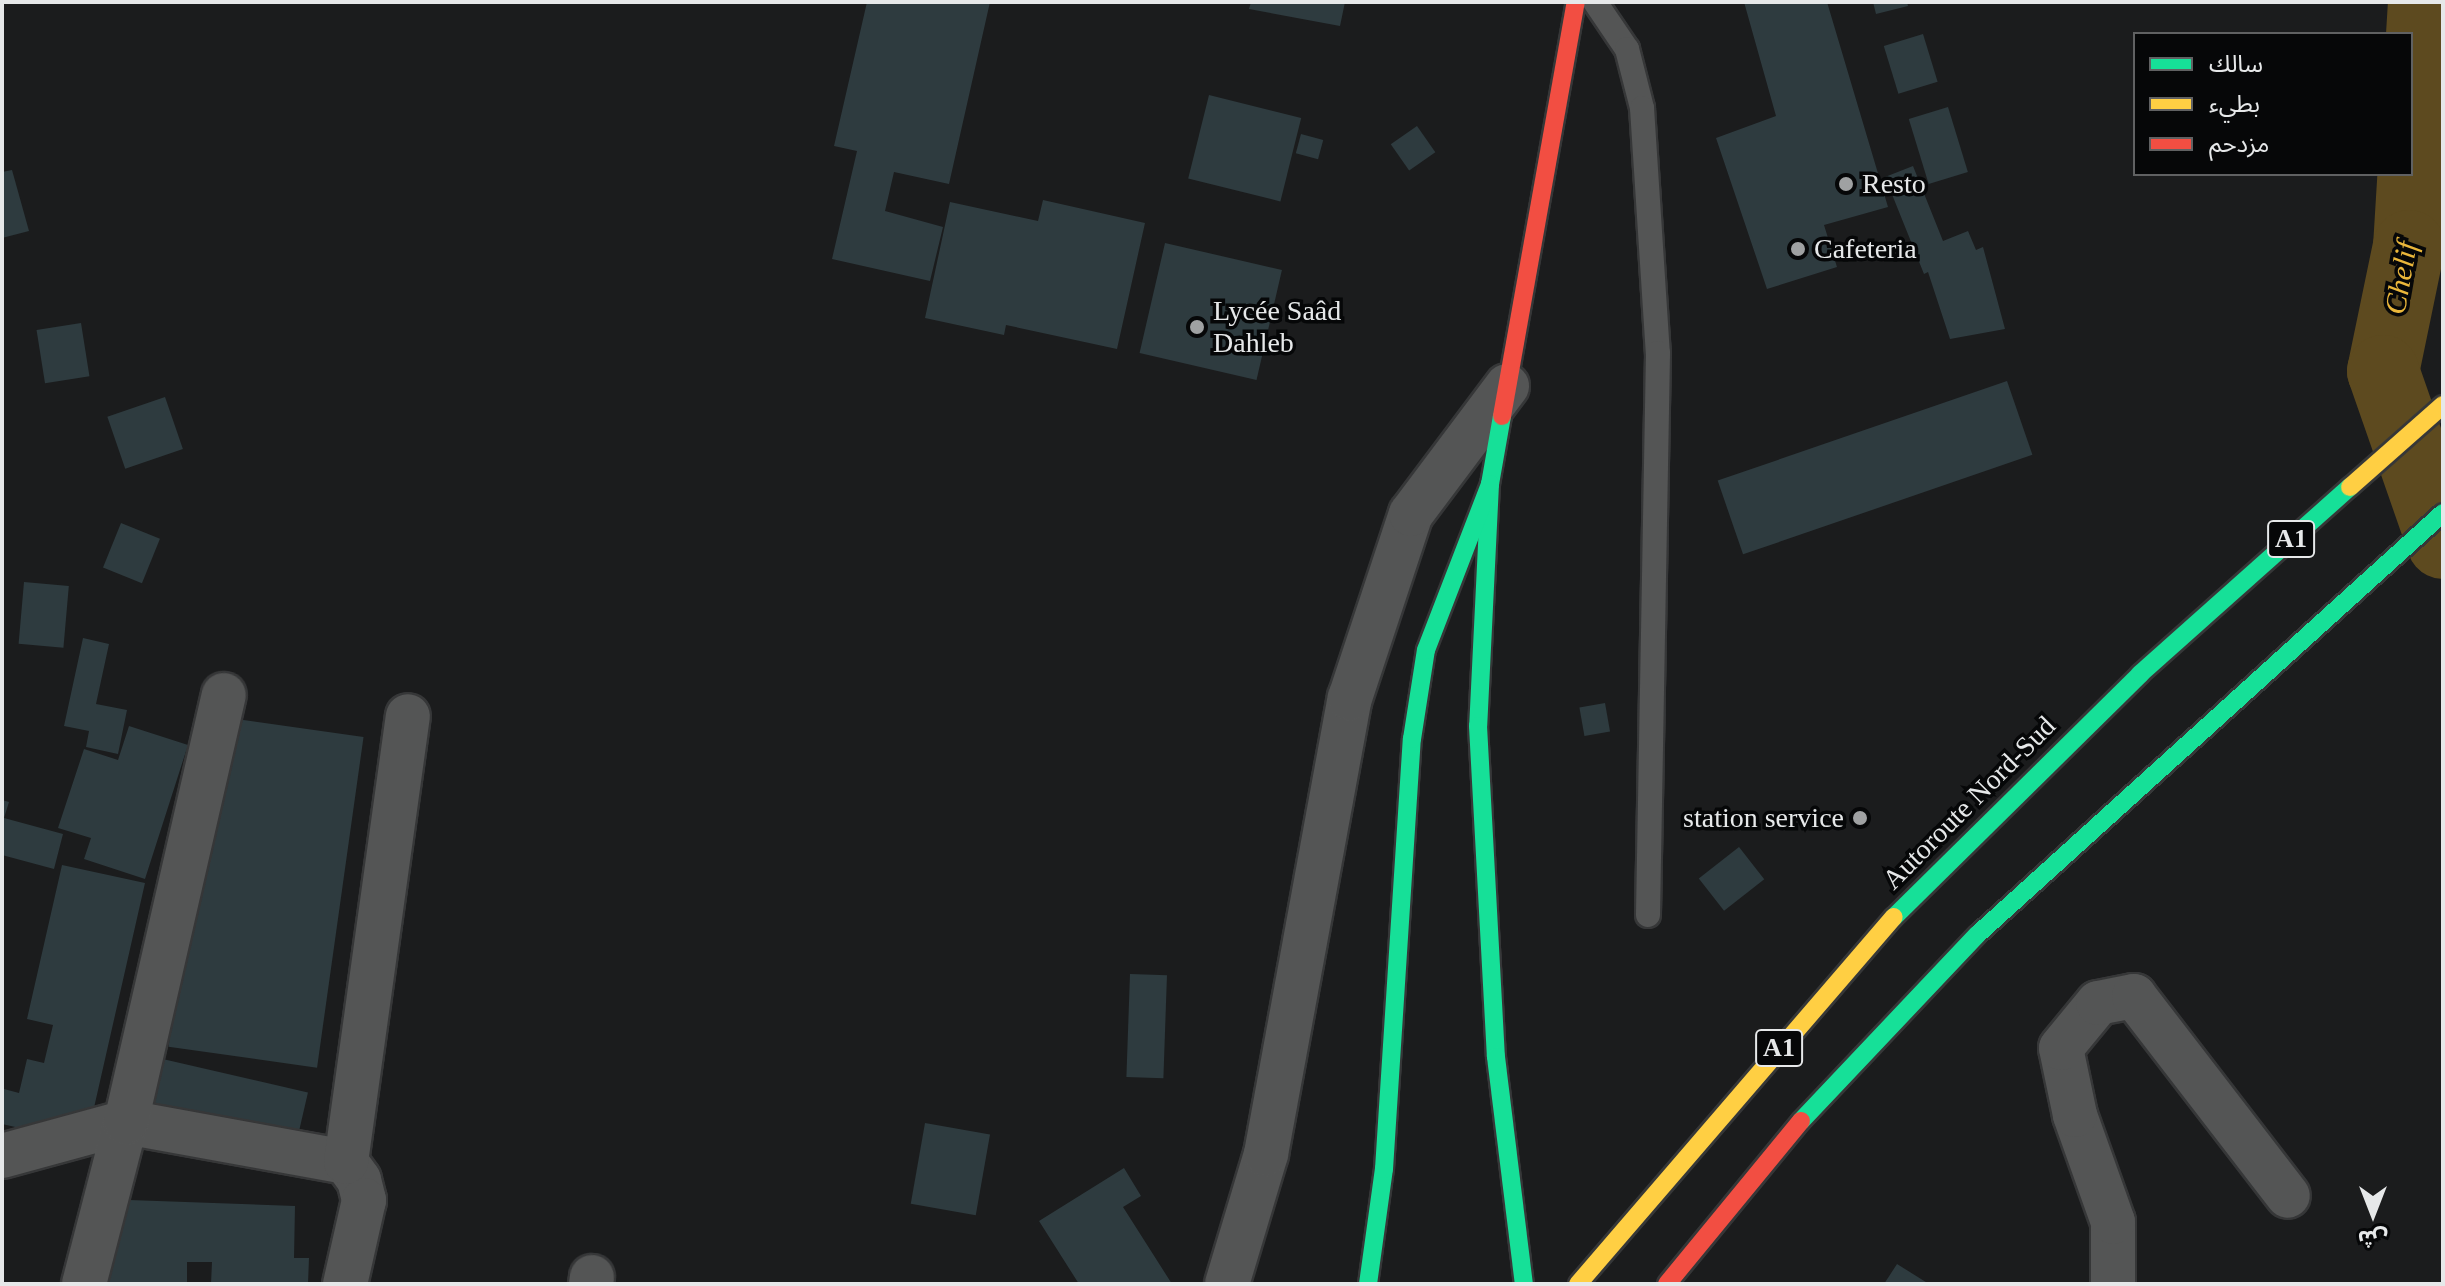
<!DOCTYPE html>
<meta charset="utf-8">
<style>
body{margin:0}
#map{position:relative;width:2445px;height:1286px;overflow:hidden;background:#1b1c1d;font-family:"Times New Roman","Noto Sans Arabic",serif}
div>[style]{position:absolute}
.river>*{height:72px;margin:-36px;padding:0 36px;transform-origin:36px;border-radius:36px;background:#5d4a1f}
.building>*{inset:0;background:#2e3b3f;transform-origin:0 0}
.roads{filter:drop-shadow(2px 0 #363738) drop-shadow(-2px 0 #363738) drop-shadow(0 2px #363738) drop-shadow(0 -2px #363738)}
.lane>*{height:24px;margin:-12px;padding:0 12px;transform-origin:12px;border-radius:12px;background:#545555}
.street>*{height:44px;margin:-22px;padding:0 22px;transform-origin:22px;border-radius:22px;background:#545555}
.fast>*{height:18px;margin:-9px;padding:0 9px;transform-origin:9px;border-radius:9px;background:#16e098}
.slow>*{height:18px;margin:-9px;padding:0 9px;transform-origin:9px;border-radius:9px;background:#ffcf43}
.jam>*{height:18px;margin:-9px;padding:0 9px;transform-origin:9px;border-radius:9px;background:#f24e42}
.dots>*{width:22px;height:22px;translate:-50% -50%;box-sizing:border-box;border:4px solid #060708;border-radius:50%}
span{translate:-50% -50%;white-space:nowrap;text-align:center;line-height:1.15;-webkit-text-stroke:7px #060708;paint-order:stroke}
.shield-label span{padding:2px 6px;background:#060708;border:2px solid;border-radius:6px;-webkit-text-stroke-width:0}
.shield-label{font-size:26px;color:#e6e8e9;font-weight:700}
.poi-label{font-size:28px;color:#e6e8e9}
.left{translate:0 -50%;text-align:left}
.right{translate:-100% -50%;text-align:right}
.street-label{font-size:28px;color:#e6e8e9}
.water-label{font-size:30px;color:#eab73b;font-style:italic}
.frame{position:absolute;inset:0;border:4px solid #e6e8e9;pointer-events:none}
.legend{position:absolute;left:2133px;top:32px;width:280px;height:144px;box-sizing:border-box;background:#060708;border:2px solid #606162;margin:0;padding:10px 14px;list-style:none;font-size:24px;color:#e6e8e9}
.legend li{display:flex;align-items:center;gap:16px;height:40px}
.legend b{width:40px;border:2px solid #606162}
.north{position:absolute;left:2333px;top:1174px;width:80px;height:80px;-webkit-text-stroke:6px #060708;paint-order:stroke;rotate:180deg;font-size:22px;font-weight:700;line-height:32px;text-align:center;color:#e6e8e9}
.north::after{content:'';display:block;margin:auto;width:28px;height:36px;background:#e6e8e9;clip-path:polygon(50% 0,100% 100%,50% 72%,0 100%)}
</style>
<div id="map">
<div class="river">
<div style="left:2424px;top:2px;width:244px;rotate:93.5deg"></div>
<div style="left:2409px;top:246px;width:128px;rotate:101.7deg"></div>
<div style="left:2383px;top:371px;width:182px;rotate:70.8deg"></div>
</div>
<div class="building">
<div style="clip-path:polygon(867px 2px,990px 2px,949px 184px,894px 172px,885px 211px,943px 227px,930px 281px,832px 259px,857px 151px,834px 146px)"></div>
<div style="clip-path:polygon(1251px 2px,1345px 2px,1340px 26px,1249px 9px)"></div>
<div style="clip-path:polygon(1744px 2px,1827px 2px,1888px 207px,1824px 225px,1837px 267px,1767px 289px,1716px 138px,1776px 116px)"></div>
<div style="clip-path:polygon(1873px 2px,1907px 2px,1908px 6px,1876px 14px)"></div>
<div style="left:1923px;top:34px;width:50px;height:41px;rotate:73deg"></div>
<div style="left:1209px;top:95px;width:95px;height:86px;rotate:14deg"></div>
<div style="left:1948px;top:107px;width:68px;height:41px;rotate:73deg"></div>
<div style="left:1417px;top:126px;width:32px;height:32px;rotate:55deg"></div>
<div style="left:1301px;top:134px;width:23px;height:20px;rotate:15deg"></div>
<div style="clip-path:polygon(1913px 166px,1943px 241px,1968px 231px,1976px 250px,1983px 247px,2005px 329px,1950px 339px,1928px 272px,1924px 274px,1885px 177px)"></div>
<div style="clip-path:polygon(12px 170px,29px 231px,2px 238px,2px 172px)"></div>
<div style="clip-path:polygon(1043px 200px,1145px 223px,1117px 349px,1006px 325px,1004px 335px,925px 318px,950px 202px,1038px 221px)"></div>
<div style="left:1165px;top:243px;width:120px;height:113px;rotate:13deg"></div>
<div style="left:81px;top:323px;width:54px;height:45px;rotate:81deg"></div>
<div style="left:2007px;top:381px;width:78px;height:306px;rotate:71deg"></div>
<div style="left:165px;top:397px;width:55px;height:61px;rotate:71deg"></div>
<div style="left:121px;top:523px;width:42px;height:48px;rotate:22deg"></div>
<div style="left:24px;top:582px;width:45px;height:62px;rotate:5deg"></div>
<div style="clip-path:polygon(83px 638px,109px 644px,96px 704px,127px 710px,118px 754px,86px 747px,89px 731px,64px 726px)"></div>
<div style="left:1605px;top:703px;width:29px;height:26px;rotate:80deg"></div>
<div style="left:215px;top:716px;width:150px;height:334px;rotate:8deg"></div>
<div style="clip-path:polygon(129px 726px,188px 745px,145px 879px,84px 859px,91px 838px,58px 828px,84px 749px,118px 760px)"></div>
<div style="clip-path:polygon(2px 800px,9px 802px,4px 818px,63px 834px,54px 869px,2px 855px)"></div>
<div style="left:1739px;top:847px;width:41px;height:51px;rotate:52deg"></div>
<div style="clip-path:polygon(62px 865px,145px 883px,86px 1143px,2px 1124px,4px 1089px,19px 1093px,27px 1059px,44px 1063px,53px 1025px,27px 1019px)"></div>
<div style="left:1130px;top:974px;width:37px;height:103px;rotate:2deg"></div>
<div style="left:154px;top:1057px;width:158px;height:76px;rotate:13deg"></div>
<div style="left:925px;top:1123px;width:66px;height:82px;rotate:10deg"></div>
<div style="clip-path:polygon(1124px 1168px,1141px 1196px,1123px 1207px,1172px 1284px,1079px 1284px,1039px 1221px)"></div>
<div style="clip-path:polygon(101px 1199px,295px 1206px,294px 1258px,309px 1258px,308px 1284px,211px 1284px,212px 1262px,187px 1262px,187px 1284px,98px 1284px)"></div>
<div style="clip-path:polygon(1897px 1264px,1929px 1284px,1884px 1284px)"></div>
</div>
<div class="roads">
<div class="lane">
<div style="left:1595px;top:2px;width:57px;rotate:55.8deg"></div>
<div style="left:1627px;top:49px;width:61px;rotate:75.7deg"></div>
<div style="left:1642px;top:108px;width:246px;rotate:86.3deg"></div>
<div style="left:1658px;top:353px;width:562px;rotate:91.02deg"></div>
</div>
<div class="street">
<div style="left:2px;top:1156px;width:129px;rotate:-15.3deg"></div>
<div style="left:126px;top:1122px;width:224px;rotate:10.3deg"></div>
<div style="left:346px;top:1162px;width:22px;rotate:54deg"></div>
<div style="left:359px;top:1180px;width:21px;rotate:76deg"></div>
<div style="left:364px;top:1200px;width:86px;rotate:102.7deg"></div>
<div style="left:346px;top:1162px;width:450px;rotate:-82.1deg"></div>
<div style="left:84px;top:1284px;width:167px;rotate:-75.5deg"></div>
<div style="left:126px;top:1122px;width:438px;rotate:-77.1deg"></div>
<div style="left:591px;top:1284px;width:7px;rotate:-82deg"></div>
<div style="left:1227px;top:1284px;width:136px;rotate:-73.3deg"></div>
<div style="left:1266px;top:1154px;width:464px;rotate:-79.6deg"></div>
<div style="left:1350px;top:698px;width:194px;rotate:-71.7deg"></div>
<div style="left:1411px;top:514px;width:160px;rotate:-53.1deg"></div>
<div style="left:2113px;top:1284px;width:62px;rotate:-90deg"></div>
<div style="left:2113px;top:1222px;width:114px;rotate:-109.6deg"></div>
<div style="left:2075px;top:1115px;width:68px;rotate:-101.8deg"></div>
<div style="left:2061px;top:1048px;width:58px;rotate:-50.6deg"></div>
<div style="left:2098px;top:1003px;width:37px;rotate:-11deg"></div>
<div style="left:2134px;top:996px;width:252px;rotate:52.4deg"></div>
</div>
<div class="fast">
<div style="left:1502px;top:416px;width:69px;rotate:100deg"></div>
<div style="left:1490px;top:484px;width:242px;rotate:92.8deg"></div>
<div style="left:1478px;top:726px;width:331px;rotate:86.9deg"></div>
<div style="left:1496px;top:1057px;width:229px;rotate:83deg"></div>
<div style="left:1894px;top:917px;width:346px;rotate:-44.6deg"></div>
<div style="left:2140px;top:674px;width:281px;rotate:-41.7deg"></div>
<div style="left:1801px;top:1121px;width:257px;rotate:-46.6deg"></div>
<div style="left:1978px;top:934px;width:627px;rotate:-42.16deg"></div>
<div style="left:1368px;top:1284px;width:116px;rotate:-82.1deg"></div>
<div style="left:1384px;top:1169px;width:431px;rotate:-86.3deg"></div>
<div style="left:1412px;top:739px;width:90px;rotate:-81.1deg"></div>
<div style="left:1426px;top:650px;width:178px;rotate:-68.9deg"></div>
</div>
<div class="slow">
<div style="left:2350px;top:487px;width:124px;rotate:-41.4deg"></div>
<div style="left:1578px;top:1284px;width:484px;rotate:-49.3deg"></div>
</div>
<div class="jam">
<div style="left:1502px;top:416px;width:421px;rotate:-79.9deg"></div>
<div style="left:1667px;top:1284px;width:211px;rotate:-50.6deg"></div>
</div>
</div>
<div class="dots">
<div style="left:1846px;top:184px;background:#9fa1a2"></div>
<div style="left:1798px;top:249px;background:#9fa1a2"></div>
<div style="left:1197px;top:327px;background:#9fa1a2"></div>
<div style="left:1860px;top:818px;background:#9fa1a2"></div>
</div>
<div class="shield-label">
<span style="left:2291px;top:539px">A1</span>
<span style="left:1779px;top:1048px">A1</span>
</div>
<div class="poi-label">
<span class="left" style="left:1862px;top:184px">Resto</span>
<span class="left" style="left:1814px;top:249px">Cafeteria</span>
<span class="left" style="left:1213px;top:327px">Lycée Saâd<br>Dahleb</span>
<span class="right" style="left:1844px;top:818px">station service</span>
</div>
<div class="street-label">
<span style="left:1969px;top:803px;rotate:-45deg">Autoroute Nord-Sud</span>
</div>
<div class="water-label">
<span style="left:2401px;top:278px;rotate:-80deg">Chelif</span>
</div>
<div class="frame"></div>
<ul class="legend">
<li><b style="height:10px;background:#16e098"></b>سالك</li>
<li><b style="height:10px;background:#ffcf43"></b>بطيء</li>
<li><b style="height:10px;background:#f24e42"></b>مزدحم</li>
</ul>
<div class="north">ش</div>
</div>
